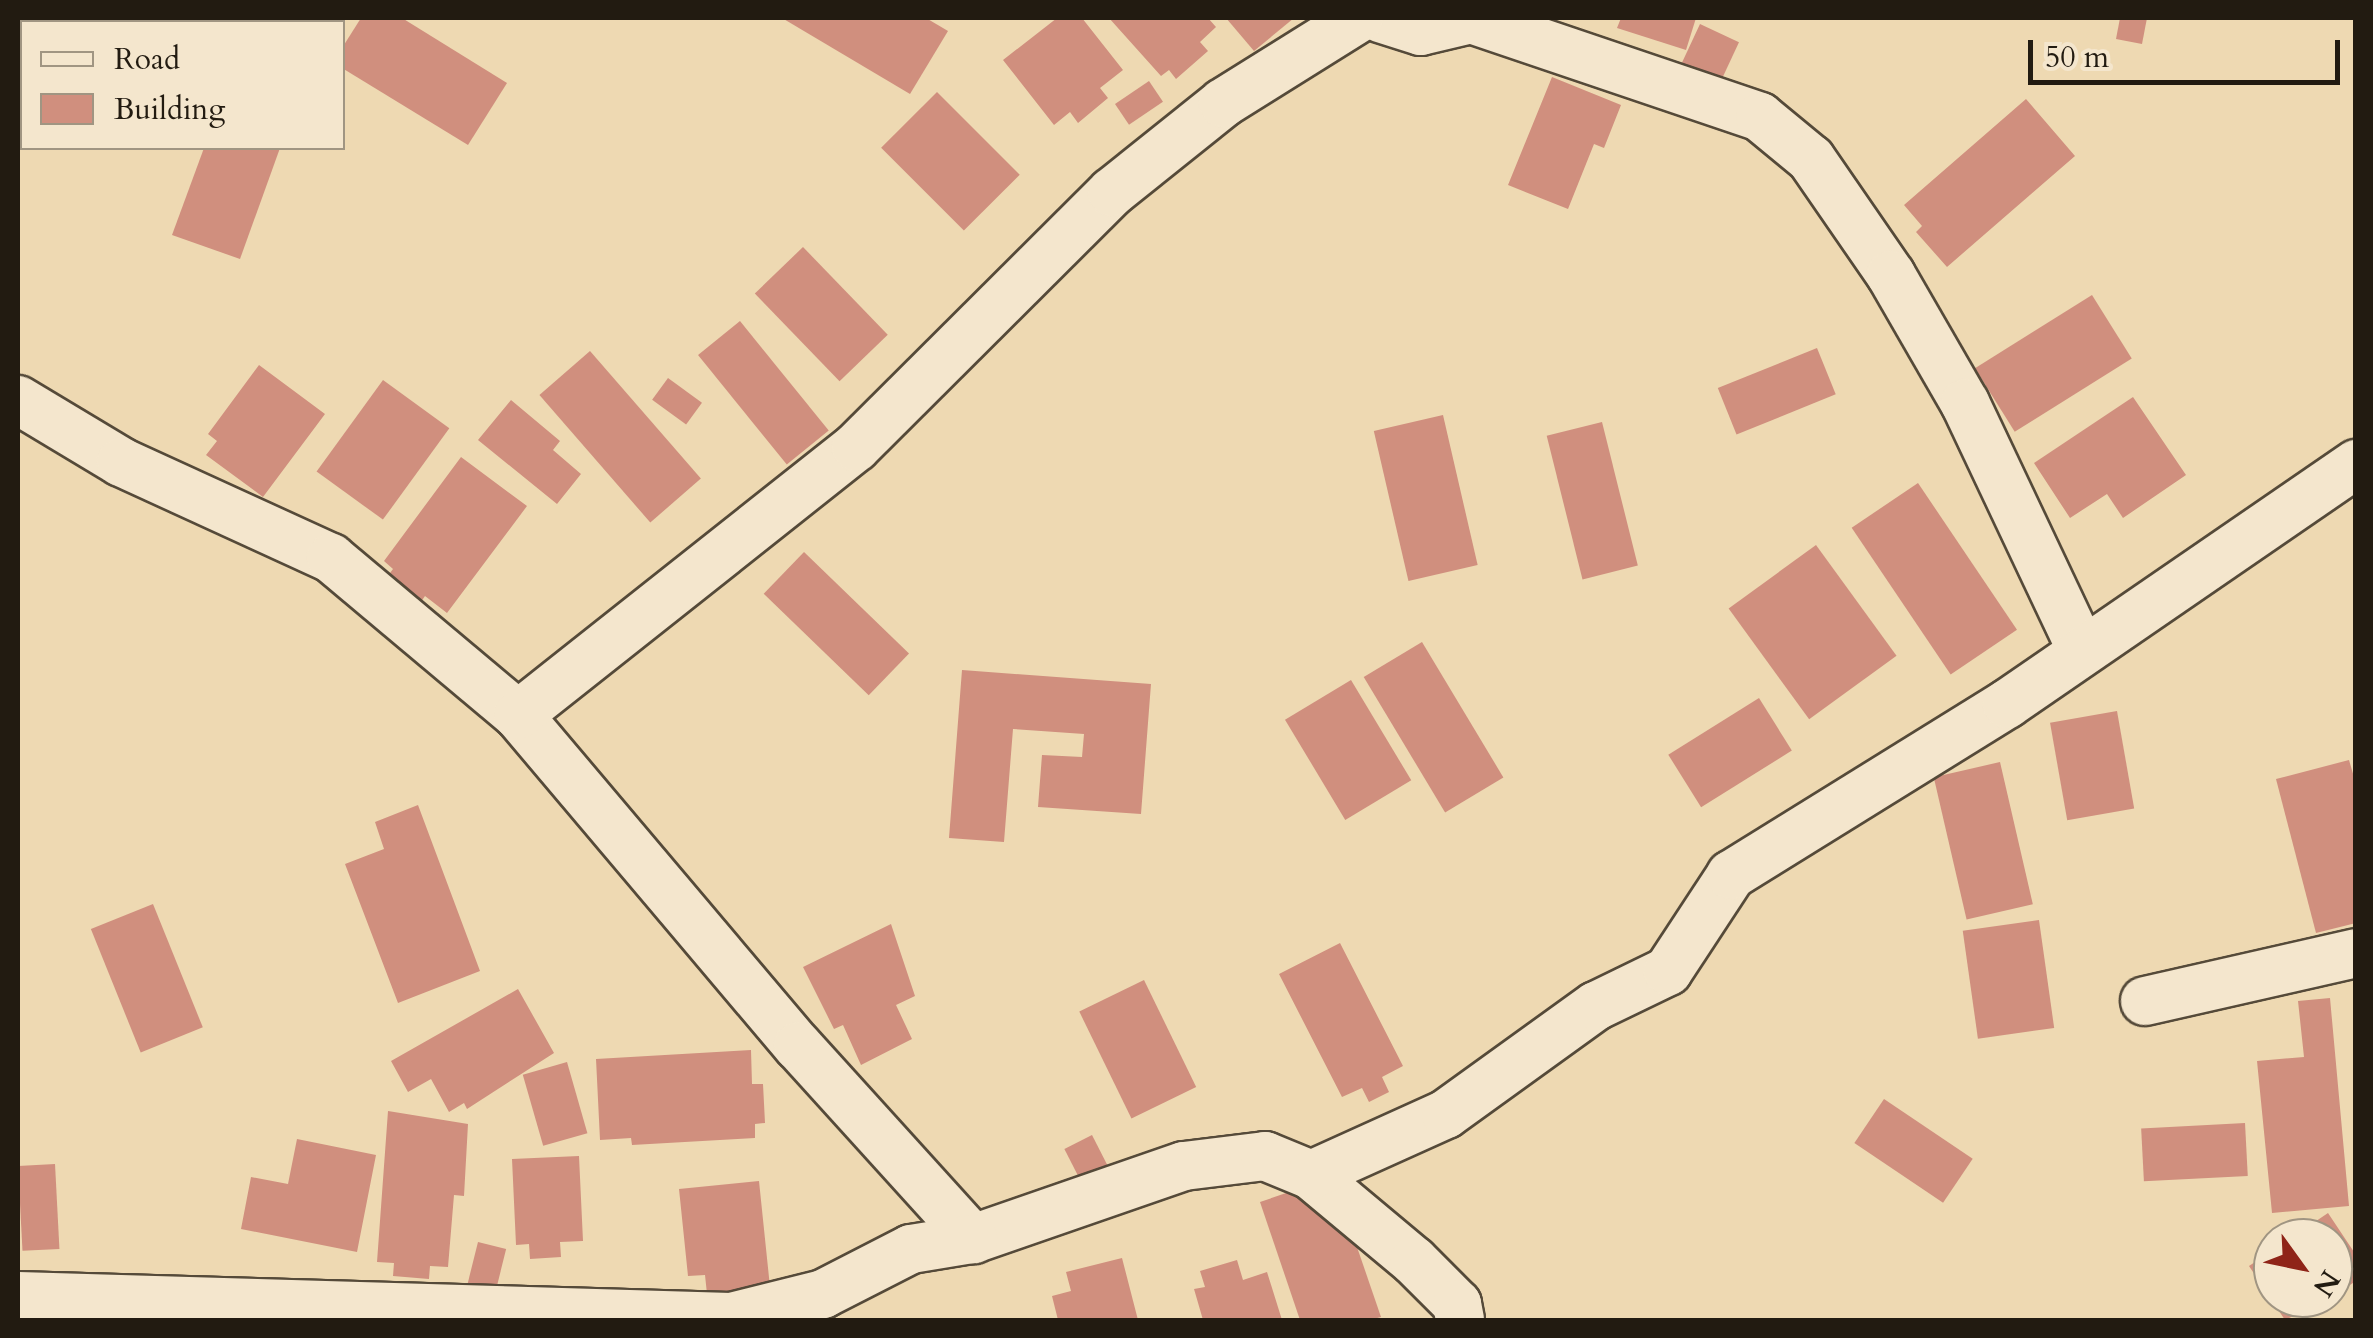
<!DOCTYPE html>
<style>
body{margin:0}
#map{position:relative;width:2373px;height:1338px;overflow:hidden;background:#eed9b2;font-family:Cardo,serif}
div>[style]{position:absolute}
.building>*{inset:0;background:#d08f7e;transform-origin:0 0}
.roads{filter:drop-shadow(2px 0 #554a39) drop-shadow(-2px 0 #554a39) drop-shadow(0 2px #554a39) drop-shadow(0 -2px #554a39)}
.minor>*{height:48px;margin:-24px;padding:0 24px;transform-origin:24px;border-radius:24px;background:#f4e6cd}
span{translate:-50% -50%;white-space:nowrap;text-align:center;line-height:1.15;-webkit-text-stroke:8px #f4e6cd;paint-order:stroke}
.frame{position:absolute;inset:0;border:20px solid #221b11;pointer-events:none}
.legend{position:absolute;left:20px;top:20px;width:325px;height:130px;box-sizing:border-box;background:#f4e6cd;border:2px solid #a09582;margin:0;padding:12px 18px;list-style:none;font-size:30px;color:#221b11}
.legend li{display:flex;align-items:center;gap:20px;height:50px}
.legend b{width:50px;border:2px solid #a09582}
.north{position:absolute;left:2253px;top:1218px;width:100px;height:100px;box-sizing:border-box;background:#f4e6cd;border:2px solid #a09582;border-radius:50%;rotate:123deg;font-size:28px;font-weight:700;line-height:40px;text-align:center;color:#221b11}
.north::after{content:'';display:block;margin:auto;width:35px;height:45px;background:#8f2418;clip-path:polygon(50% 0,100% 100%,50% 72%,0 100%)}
.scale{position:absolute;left:2028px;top:40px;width:312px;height:45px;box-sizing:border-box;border:5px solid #221b11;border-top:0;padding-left:12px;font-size:30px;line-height:35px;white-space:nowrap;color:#221b11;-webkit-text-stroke:8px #f4e6cd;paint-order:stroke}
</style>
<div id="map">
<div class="building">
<div style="clip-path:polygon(199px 18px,321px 18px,198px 22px)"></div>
<div style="clip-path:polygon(361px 18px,402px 18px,507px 83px,468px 145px,342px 68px,342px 48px)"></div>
<div style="clip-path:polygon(782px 18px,926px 18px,948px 31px,910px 94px)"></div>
<div style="clip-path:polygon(1057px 18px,1082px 18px,1123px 70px,1100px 88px,1108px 98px,1078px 123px,1070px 112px,1054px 125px,1003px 60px)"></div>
<div style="clip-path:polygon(1109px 18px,1208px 18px,1216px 27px,1200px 42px,1208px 51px,1176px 79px,1169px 70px,1161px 76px)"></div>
<div style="clip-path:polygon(1226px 18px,1294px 18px,1254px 51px)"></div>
<div style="clip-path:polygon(1621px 18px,1696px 18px,1686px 50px,1617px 28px)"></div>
<div style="clip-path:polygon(2120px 18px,2147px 18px,2142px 44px,2116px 39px)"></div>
<div style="left:1700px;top:24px;width:43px;height:51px;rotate:25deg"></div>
<div style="clip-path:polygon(1552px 77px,1621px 105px,1604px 148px,1594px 144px,1568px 209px,1508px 185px)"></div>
<div style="left:1149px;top:81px;width:25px;height:41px;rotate:56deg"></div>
<div style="left:937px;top:92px;width:117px;height:79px;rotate:45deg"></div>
<div style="clip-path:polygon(2026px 99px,2075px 156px,1947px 267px,1916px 232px,1922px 226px,1904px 205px)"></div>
<div style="clip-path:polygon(204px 148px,280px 148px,240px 259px,172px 235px)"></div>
<div style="left:803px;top:247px;width:122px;height:67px;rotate:46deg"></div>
<div style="left:2092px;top:295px;width:75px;height:138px;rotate:58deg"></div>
<div style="left:740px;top:321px;width:141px;height:54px;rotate:51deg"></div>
<div style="left:1817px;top:348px;width:50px;height:107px;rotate:68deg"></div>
<div style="left:590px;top:351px;width:169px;height:67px;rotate:49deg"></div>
<div style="clip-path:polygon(259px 365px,325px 414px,263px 497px,206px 455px,217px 441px,208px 434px)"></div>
<div style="left:668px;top:378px;width:42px;height:27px;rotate:36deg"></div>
<div style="left:383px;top:380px;width:82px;height:113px;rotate:36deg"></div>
<div style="clip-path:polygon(2133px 397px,2186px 475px,2123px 518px,2107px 494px,2070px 518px,2034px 463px)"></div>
<div style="clip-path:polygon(511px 400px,560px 441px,553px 450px,581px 474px,557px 504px,478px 440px)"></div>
<div style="left:1443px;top:415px;width:154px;height:71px;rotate:77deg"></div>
<div style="left:1602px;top:422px;width:148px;height:57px;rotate:76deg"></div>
<div style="clip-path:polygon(461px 457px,527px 506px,447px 613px,425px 596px,418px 606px,384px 581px,393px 569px,384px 561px)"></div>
<div style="left:1918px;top:483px;width:177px;height:80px;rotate:56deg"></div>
<div style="left:1816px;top:545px;width:137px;height:108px;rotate:54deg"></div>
<div style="left:804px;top:552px;width:146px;height:58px;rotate:44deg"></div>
<div style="left:1422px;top:642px;width:158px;height:68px;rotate:59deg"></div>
<div style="clip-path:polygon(962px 670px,1151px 684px,1141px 814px,1038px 807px,1042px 755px,1082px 757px,1084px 734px,1013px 729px,1004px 842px,949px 838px)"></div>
<div style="left:1351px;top:680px;width:117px;height:77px;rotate:59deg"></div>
<div style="left:1759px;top:698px;width:62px;height:107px;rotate:58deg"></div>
<div style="left:2117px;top:711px;width:99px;height:68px;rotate:80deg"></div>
<div style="clip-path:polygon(2349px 760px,2356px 784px,2356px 923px,2316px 933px,2276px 779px)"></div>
<div style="left:2000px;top:762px;width:146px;height:68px;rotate:77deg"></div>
<div style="clip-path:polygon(418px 805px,480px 971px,398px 1003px,345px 864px,384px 849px,375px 822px)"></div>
<div style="left:153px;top:904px;width:133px;height:67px;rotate:68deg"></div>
<div style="left:2039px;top:920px;width:109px;height:77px;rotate:82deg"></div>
<div style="clip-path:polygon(891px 924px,915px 996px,896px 1005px,912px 1039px,861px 1065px,843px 1025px,834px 1029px,803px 967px)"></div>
<div style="clip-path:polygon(1340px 943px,1403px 1066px,1382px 1077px,1389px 1092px,1369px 1102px,1362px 1088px,1342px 1097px,1279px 974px)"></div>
<div style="left:1144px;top:980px;width:119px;height:72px;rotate:64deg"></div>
<div style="clip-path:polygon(518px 989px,554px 1053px,467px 1109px,464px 1103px,449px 1112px,431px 1079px,408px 1092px,391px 1061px)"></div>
<div style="clip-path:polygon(2330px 998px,2349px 1206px,2272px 1213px,2257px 1061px,2304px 1057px,2298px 1001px)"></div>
<div style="clip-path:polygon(751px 1050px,752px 1084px,763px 1084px,765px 1123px,755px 1124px,755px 1138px,632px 1145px,631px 1138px,600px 1140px,596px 1059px)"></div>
<div style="left:567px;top:1062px;width:74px;height:46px;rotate:74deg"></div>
<div style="left:1884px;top:1099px;width:107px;height:53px;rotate:34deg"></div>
<div style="clip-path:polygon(388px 1111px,468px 1124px,464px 1196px,454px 1195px,448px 1267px,430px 1266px,429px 1279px,393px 1276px,394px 1263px,377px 1262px)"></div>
<div style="left:2245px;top:1123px;width:53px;height:104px;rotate:87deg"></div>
<div style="left:1092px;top:1135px;width:34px;height:31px;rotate:63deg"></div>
<div style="clip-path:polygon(297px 1139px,376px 1155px,357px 1252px,241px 1229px,251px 1177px,288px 1184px)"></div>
<div style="clip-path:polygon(579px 1156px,583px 1241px,560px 1242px,561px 1257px,530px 1259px,529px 1244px,516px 1245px,512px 1159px)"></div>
<div style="left:55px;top:1164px;width:85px;height:37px;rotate:87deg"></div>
<div style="clip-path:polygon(1333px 1177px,1381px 1317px,1370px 1320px,1300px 1320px,1260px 1202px)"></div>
<div style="clip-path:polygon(759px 1181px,770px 1287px,707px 1294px,705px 1275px,688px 1276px,679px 1189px)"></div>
<div style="clip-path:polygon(2328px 1213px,2356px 1255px,2356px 1281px,2333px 1296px,2333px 1238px,2291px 1238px)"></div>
<div style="left:478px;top:1242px;width:29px;height:45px;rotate:14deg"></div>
<div style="clip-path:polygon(2273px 1250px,2273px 1298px,2330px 1298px,2285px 1320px,2249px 1266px)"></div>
<div style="clip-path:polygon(1122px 1258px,1138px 1320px,1058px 1320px,1052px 1296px,1071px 1291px,1066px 1272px)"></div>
<div style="clip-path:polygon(1237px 1260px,1243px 1280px,1267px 1272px,1282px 1320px,1203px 1320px,1194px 1289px,1205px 1287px,1200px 1271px)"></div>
</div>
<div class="roads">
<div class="minor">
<div style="left:1380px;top:18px;width:43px;rotate:17.6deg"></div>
<div style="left:1421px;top:31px;width:51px;rotate:-13.5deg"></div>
<div style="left:1471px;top:19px;width:305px;rotate:18.7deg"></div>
<div style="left:1760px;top:117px;width:66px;rotate:39.5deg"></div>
<div style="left:1811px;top:159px;width:141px;rotate:55.4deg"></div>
<div style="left:1891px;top:275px;width:148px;rotate:60deg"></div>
<div style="left:1965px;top:403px;width:274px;rotate:64.7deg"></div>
<div style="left:18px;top:400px;width:120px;rotate:31deg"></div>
<div style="left:121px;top:462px;width:231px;rotate:24.6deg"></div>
<div style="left:331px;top:558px;width:244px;rotate:40deg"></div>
<div style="left:518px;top:715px;width:434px;rotate:49.8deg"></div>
<div style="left:798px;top:1046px;width:261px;rotate:47.8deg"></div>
<div style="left:973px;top:1239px;width:223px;rotate:-19.1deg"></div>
<div style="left:1184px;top:1166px;width:82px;rotate:-7deg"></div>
<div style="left:1265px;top:1156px;width:50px;rotate:22.4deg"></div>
<div style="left:1311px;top:1175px;width:134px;rotate:39.9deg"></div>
<div style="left:1414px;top:1261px;width:61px;rotate:45deg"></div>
<div style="left:1457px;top:1304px;width:16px;rotate:79deg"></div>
<div style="left:518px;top:715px;width:431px;rotate:-38.4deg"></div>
<div style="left:856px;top:447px;width:361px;rotate:-44.9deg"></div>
<div style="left:1112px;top:192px;width:142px;rotate:-38.7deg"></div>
<div style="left:1223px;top:103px;width:160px;rotate:-32deg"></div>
<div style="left:2145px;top:1001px;width:216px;rotate:-12.8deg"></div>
<div style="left:1311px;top:1175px;width:148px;rotate:-24.3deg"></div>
<div style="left:1446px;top:1114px;width:185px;rotate:-35.8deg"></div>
<div style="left:1596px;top:1006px;width:80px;rotate:-25.9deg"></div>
<div style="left:1668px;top:971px;width:115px;rotate:-56.7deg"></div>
<div style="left:1731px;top:875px;width:325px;rotate:-31.8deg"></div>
<div style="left:2007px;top:704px;width:424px;rotate:-34.5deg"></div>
<div style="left:18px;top:1296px;width:713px;rotate:1.69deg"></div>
<div style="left:731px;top:1317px;width:95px;rotate:-14deg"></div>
<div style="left:823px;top:1294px;width:99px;rotate:-27.1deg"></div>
<div style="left:911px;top:1249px;width:63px;rotate:-9.2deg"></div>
</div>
</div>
<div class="frame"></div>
<ul class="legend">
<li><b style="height:12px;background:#f4e6cd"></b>Road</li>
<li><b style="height:28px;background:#d08f7e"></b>Building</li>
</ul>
<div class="north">N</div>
<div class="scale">50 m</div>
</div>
